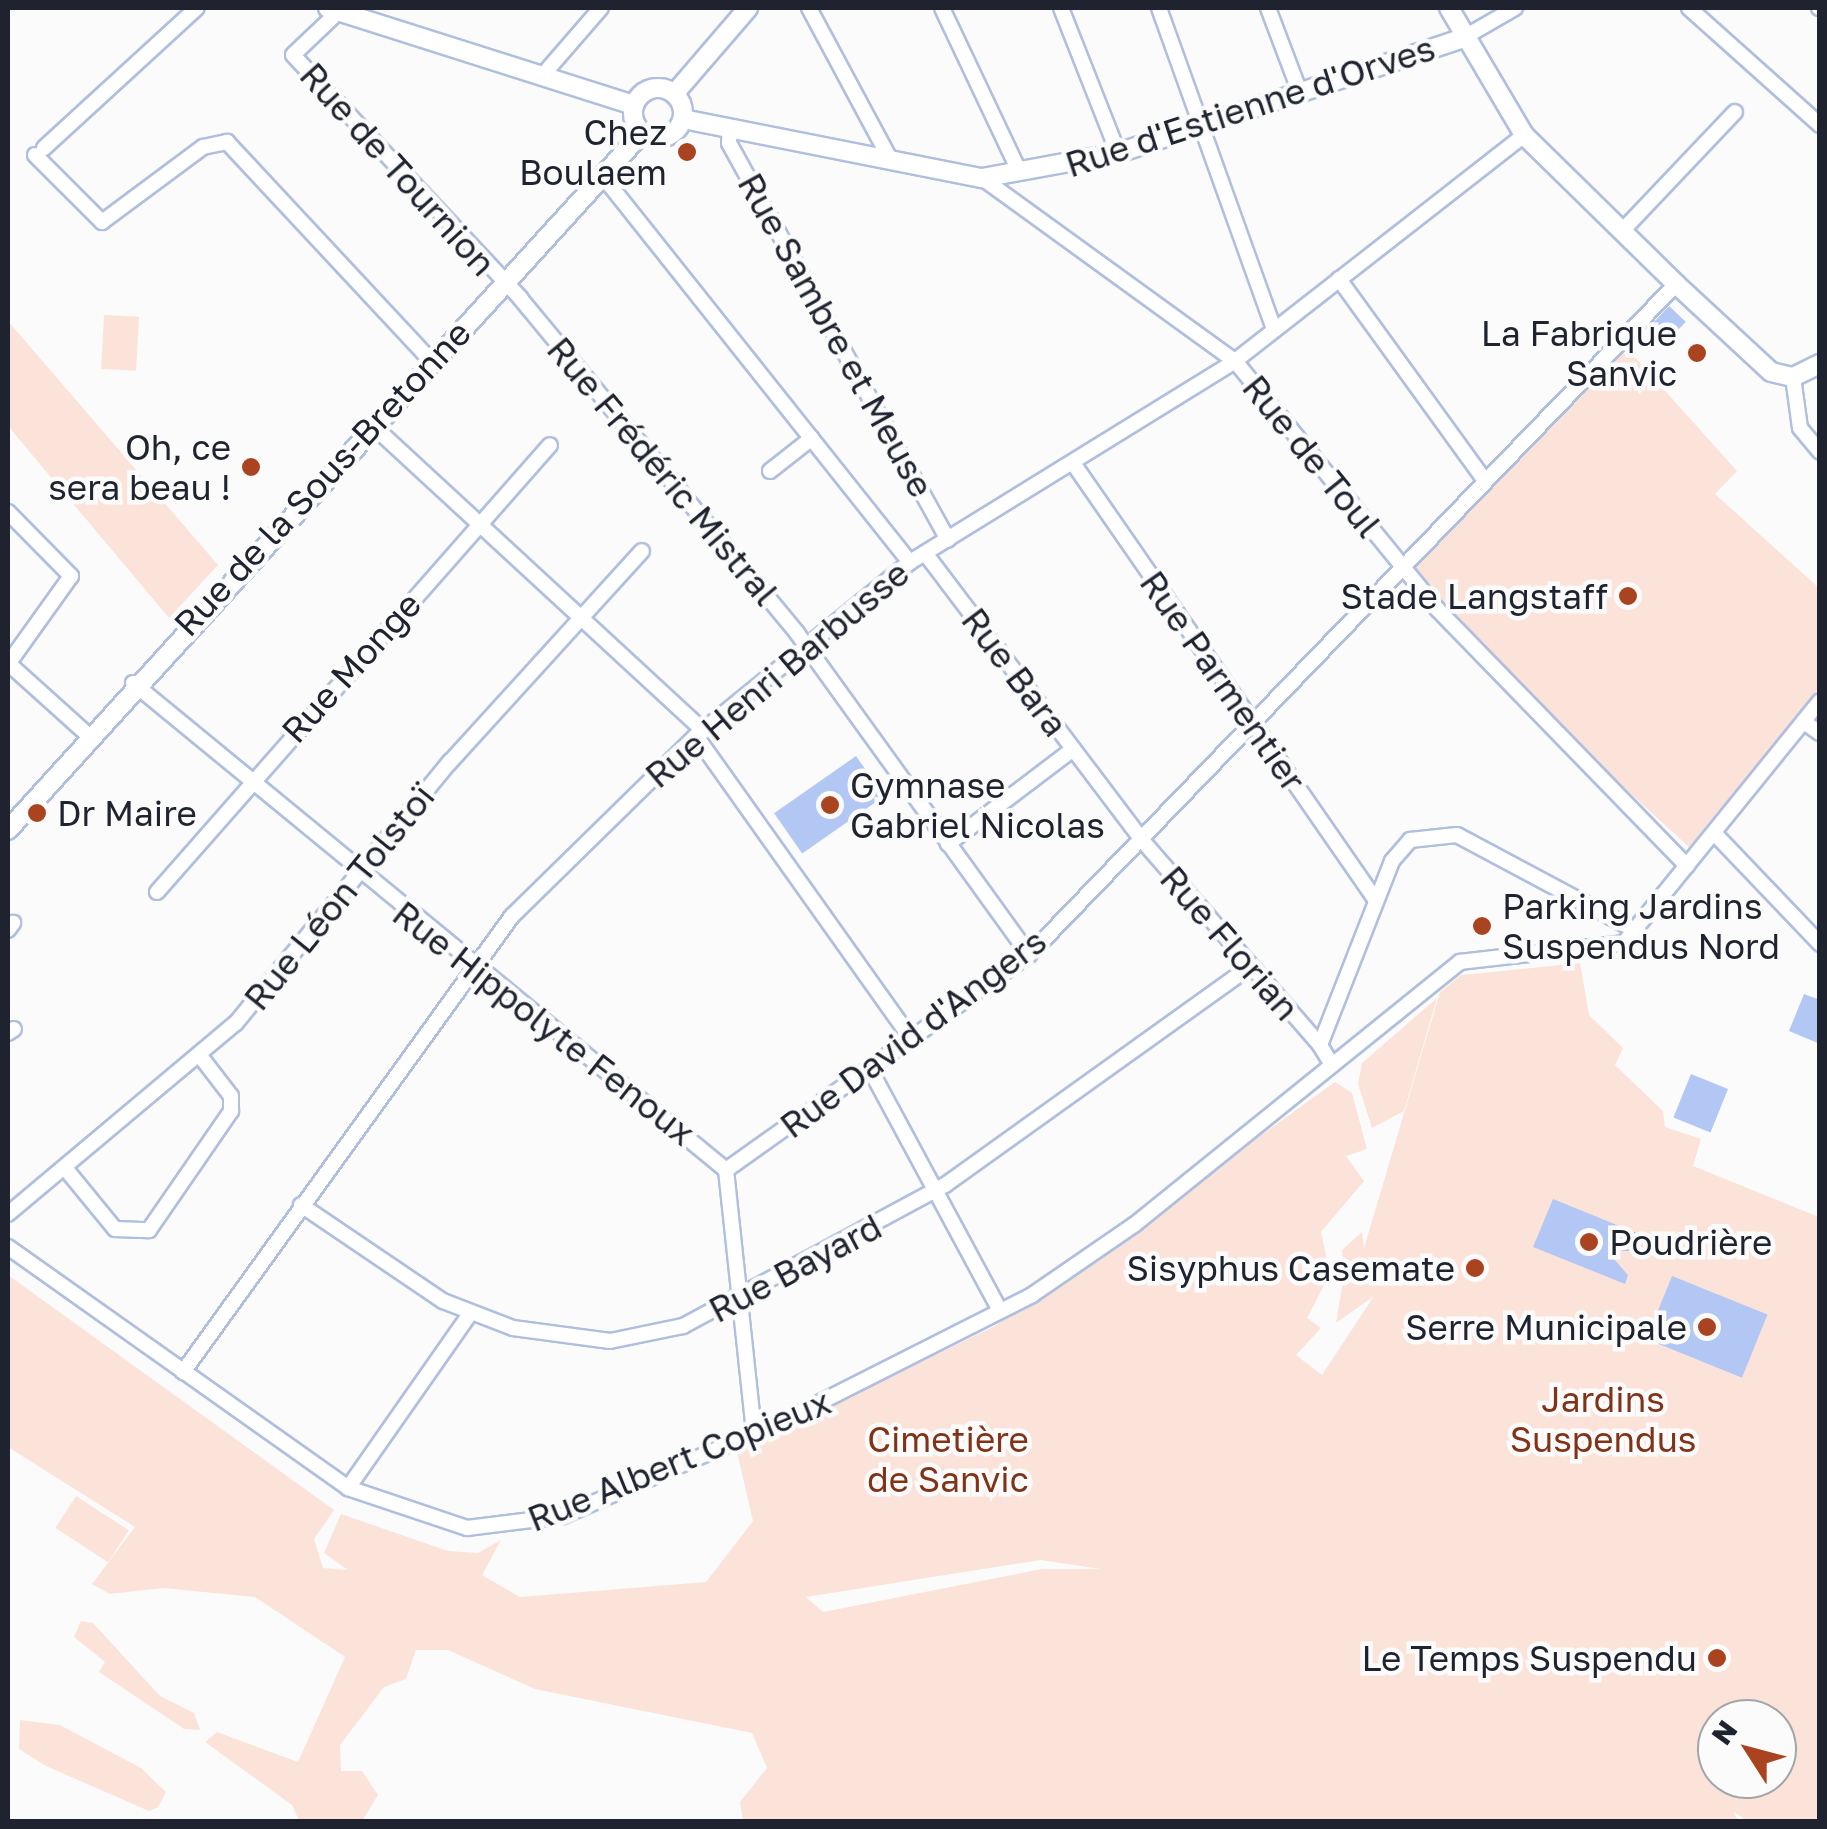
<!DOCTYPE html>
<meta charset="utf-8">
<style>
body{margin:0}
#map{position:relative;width:1827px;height:1829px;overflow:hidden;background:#fbfbfb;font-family:"Golos Text",sans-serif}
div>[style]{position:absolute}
.green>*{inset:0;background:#fce3da;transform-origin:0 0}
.building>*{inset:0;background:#b2c7f4;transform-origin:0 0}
.roads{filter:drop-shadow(2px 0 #b0bfde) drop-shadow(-2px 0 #b0bfde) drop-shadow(0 2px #b0bfde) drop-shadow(0 -2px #b0bfde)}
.minor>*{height:14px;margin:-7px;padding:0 7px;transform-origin:7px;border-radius:7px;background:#fff}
.tertiary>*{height:18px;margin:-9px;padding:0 9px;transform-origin:9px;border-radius:9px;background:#fff}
.tertiary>.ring{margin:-9px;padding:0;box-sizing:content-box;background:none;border:18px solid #fff;border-radius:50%}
.dots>*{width:28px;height:28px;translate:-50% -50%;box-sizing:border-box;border:5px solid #fbfbfb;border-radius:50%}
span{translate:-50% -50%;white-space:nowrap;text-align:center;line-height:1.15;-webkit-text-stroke:9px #fbfbfb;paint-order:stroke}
.street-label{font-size:35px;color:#1e232f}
.poi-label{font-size:35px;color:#1e232f}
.right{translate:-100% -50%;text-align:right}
.left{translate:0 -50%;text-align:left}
.park-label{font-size:35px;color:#813318}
.frame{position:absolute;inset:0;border:10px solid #1e232f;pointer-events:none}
.north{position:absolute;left:1697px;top:1699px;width:100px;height:100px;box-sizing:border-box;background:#fbfbfb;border:2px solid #a3a5a9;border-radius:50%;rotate:306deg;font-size:28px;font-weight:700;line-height:40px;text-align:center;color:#1e232f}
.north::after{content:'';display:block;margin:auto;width:35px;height:45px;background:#aa431f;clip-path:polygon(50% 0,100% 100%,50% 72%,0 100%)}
</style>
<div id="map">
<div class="green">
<div style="left:104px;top:315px;width:35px;height:54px;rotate:3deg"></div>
<div style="clip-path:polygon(8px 321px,218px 565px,169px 618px,8px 426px)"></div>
<div style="clip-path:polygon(1619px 353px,1633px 355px,1737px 471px,1715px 494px,1819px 588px,1819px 688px,1689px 847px,1564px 733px,1414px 568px)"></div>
<div style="clip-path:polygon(evenodd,1580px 963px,1589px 1015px,1623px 1048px,1615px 1065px,1663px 1111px,1665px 1127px,1701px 1139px,1693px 1166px,1819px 1217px,1819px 1821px,1747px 1821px,1734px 1812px,1738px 1821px,743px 1821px,740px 1802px,767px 1768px,752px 1733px,535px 1689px,448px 1650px,416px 1650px,406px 1679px,384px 1687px,340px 1745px,341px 1771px,362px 1771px,378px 1795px,362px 1821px,299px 1821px,292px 1805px,205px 1742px,217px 1732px,298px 1762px,345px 1657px,255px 1597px,163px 1588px,110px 1594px,92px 1584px,135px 1527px,8px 1447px,8px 1275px,334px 1510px,314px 1539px,323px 1568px,348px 1570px,324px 1553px,341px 1514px,448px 1551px,478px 1553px,501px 1540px,482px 1575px,520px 1597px,706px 1582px,753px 1521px,737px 1452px,995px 1326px,1335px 1082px,1352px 1093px,1367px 1149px,1346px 1156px,1364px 1181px,1321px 1232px,1330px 1274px,1307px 1318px,1321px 1328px,1296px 1355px,1322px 1375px,1374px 1296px,1336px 1323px,1345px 1269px,1362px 1254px,1344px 1268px,1342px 1250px,1362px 1232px,1364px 1248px,1440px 992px,1461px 975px,1580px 963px,1041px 1560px,1100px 1569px,1042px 1569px,823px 1612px,806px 1597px,1041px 1560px,1580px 963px,1717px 1719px,1777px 1719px,1777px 1779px,1717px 1779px,1717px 1719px)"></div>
<div style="clip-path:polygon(1437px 998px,1404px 1111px,1372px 1128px,1358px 1084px,1362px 1063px)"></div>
<div style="left:76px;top:1496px;width:63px;height:38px;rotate:33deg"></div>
<div style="clip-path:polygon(81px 1621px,93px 1623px,160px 1696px,194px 1713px,200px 1730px,184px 1729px,99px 1672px,105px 1662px,74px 1637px)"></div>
<div style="clip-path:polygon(20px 1720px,60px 1725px,141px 1768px,166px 1792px,158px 1807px,149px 1811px,46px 1766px,19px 1749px)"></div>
</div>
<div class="building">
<div style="left:1669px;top:306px;width:23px;height:22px;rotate:43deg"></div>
<div style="left:856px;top:756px;width:49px;height:100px;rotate:55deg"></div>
<div style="clip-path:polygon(1804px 994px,1820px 1000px,1820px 1044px,1789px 1031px)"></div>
<div style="left:1691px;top:1074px;width:40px;height:47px;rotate:22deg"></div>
<div style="clip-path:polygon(1553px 1199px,1644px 1236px,1638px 1251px,1607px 1251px,1628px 1275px,1625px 1284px,1533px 1247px)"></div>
<div style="left:1672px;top:1276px;width:103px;height:68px;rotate:22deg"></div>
</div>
<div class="roads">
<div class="minor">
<div style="left:809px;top:8px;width:174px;rotate:61.8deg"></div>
<div style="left:942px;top:8px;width:180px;rotate:64.7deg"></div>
<div style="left:1061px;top:8px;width:156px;rotate:68.5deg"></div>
<div style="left:1159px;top:8px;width:342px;rotate:70.3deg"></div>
<div style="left:1268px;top:8px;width:88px;rotate:69.3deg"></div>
<div style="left:1689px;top:8px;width:176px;rotate:41.8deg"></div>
<div style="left:1819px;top:8px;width:1px"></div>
<div style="left:336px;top:14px;width:59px;rotate:136.4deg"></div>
<div style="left:293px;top:55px;width:333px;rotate:46.9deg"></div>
<div style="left:520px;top:298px;width:435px;rotate:50.4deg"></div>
<div style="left:797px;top:633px;width:397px;rotate:54.2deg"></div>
<div style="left:1463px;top:38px;width:60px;rotate:-30deg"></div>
<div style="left:542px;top:76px;width:90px;rotate:-49.1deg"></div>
<div style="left:730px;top:128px;width:15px;rotate:94deg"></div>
<div style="left:729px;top:143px;width:453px;rotate:61.1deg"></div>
<div style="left:44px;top:148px;width:207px;rotate:-42.5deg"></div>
<div style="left:35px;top:155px;width:95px;rotate:45deg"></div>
<div style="left:102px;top:222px;width:126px;rotate:-36.6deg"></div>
<div style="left:203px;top:147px;width:25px;rotate:-12deg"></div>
<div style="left:227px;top:142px;width:299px;rotate:47deg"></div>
<div style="left:601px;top:174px;width:496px;rotate:51.5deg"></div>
<div style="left:982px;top:178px;width:312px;rotate:35.9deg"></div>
<div style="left:1235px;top:361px;width:321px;rotate:50.8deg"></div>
<div style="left:1438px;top:610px;width:357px;rotate:45.8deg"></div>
<div style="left:1622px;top:231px;width:164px;rotate:-46.5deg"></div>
<div style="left:1339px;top:279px;width:247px;rotate:54.1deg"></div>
<div style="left:1793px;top:377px;width:51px;rotate:82.2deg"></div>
<div style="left:1800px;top:428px;width:31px;rotate:50deg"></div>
<div style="left:371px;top:424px;width:453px;rotate:42.7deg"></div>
<div style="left:1073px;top:463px;width:530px;rotate:55.29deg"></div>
<div style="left:770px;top:471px;width:53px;rotate:-38.2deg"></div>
<div style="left:8px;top:512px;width:90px;rotate:45.5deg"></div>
<div style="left:71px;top:576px;width:108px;rotate:125.6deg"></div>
<div style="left:925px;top:553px;width:358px;rotate:52.9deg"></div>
<div style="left:1141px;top:839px;width:273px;rotate:49deg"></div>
<div style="left:8px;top:663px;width:108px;rotate:42deg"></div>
<div style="left:133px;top:683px;width:767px;rotate:39.39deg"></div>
<div style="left:1804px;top:722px;width:19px;rotate:35deg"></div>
<div style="left:696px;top:736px;width:373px;rotate:54.6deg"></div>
<div style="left:1715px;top:834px;width:152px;rotate:46.3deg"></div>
<div style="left:948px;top:844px;width:157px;rotate:-37.2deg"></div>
<div style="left:157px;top:892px;width:595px;rotate:-48.68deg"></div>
<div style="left:8px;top:930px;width:9px;rotate:-54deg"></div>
<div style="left:8px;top:1033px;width:7px;rotate:-34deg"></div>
<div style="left:1332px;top:1065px;width:23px;rotate:-121deg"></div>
<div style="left:1320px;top:1045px;width:198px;rotate:-68.6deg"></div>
<div style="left:1392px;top:861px;width:28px;rotate:-49deg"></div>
<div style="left:1410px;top:840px;width:47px;rotate:-6.1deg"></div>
<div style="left:1457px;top:835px;width:206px;rotate:28.1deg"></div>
<div style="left:871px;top:1071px;width:268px;rotate:61.7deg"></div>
<div style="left:65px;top:1168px;width:79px;rotate:50.7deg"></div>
<div style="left:115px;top:1229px;width:34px;rotate:2deg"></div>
<div style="left:149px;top:1230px;width:145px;rotate:-55.4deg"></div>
<div style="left:231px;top:1111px;width:15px;rotate:-90deg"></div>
<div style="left:231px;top:1096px;width:49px;rotate:-127.6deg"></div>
<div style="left:726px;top:1170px;width:372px;rotate:-35.4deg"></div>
<div style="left:1029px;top:955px;width:932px;rotate:-46.04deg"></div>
<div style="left:726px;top:1170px;width:264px;rotate:83.9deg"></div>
<div style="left:301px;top:1205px;width:171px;rotate:34.1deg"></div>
<div style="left:443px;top:1301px;width:75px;rotate:21.1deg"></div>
<div style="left:513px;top:1328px;width:98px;rotate:7.6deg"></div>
<div style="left:610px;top:1341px;width:75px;rotate:-11.6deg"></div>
<div style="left:683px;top:1326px;width:298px;rotate:-28.3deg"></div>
<div style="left:945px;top:1185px;width:374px;rotate:-35.6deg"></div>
<div style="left:8px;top:1214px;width:297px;rotate:-40deg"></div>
<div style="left:236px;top:1023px;width:338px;rotate:-50.7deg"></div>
<div style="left:450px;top:762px;width:285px;rotate:-47.7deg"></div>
<div style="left:8px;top:1247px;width:417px;rotate:35.3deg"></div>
<div style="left:348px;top:1488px;width:126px;rotate:18.6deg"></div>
<div style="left:467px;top:1528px;width:97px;rotate:-7.1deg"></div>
<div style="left:563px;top:1516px;width:240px;rotate:-23.4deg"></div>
<div style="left:783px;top:1421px;width:279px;rotate:-26.8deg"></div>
<div style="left:1032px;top:1295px;width:124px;rotate:-34.5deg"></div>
<div style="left:1134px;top:1225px;width:419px;rotate:-38.9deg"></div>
<div style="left:1460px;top:962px;width:165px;rotate:-6.6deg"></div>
<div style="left:1624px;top:943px;width:311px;rotate:-51deg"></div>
<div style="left:183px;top:1372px;width:562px;rotate:-54.19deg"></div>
<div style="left:512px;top:916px;width:257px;rotate:-44.4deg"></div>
<div style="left:696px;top:736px;width:276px;rotate:-39.1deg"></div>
<div style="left:910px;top:562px;width:382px;rotate:-31.7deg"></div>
<div style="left:1235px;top:361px;width:367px;rotate:-38deg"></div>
<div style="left:348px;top:1488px;width:213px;rotate:-55deg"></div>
</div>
<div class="tertiary">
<div style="left:328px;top:8px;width:321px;rotate:17.6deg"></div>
<div style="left:1449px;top:8px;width:147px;rotate:59.4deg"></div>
<div style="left:1524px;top:135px;width:213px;rotate:44.4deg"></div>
<div style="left:1676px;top:284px;width:129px;rotate:42.8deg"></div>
<div style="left:1771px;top:372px;width:23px;rotate:13deg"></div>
<div style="left:1793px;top:377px;width:30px;rotate:-26deg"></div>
<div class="ring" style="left:633px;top:88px;width:32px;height:32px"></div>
<div style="left:675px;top:93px;width:112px;rotate:-49.3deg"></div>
<div style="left:683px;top:119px;width:305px;rotate:11.2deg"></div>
<div style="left:982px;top:178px;width:138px;rotate:-10.4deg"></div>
<div style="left:1118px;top:153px;width:364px;rotate:-18.4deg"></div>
<div style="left:8px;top:830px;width:942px;rotate:-47.71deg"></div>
</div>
</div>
<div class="dots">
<div style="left:687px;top:152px;background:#aa431f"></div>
<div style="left:1697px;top:353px;background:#aa431f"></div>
<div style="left:251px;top:467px;background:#aa431f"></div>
<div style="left:1628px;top:596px;background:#aa431f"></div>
<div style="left:830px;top:805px;background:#aa431f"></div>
<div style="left:37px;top:813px;background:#aa431f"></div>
<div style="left:1482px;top:926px;background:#aa431f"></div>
<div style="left:1589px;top:1242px;background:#aa431f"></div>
<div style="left:1475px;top:1268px;background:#aa431f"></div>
<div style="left:1707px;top:1327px;background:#aa431f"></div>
<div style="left:1717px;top:1658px;background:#aa431f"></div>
</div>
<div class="street-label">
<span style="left:1250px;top:106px;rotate:-18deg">Rue d'Estienne d'Orves</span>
<span style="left:398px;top:169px;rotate:48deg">Rue de Tournion</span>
<span style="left:836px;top:335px;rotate:61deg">Rue Sambre et Meuse</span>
<span style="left:1312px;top:456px;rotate:51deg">Rue de Toul</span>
<span style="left:663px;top:471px;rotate:50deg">Rue Frédéric Mistral</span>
<span style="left:322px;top:478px;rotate:-47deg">Rue de la Sous-Bretonne</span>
<span style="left:351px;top:667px;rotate:-48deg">Rue Monge</span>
<span style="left:1015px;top:672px;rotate:53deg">Rue Bara</span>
<span style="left:777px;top:674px;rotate:-40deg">Rue Henri Barbusse</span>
<span style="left:1223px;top:681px;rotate:55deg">Rue Parmentier</span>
<span style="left:339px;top:897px;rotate:-51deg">Rue Léon Tolstoï</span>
<span style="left:1230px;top:943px;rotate:49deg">Rue Florian</span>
<span style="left:544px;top:1023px;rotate:38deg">Rue Hippolyte Fenoux</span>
<span style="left:913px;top:1033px;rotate:-37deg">Rue David d'Angers</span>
<span style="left:795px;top:1268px;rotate:-28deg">Rue Bayard</span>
<span style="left:679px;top:1460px;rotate:-22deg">Rue Albert Copieux</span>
</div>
<div class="poi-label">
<span class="right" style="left:667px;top:152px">Chez<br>Boulaem</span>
<span class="right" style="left:1677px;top:353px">La Fabrique<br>Sanvic</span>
<span class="right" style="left:231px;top:467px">Oh, ce<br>sera beau !</span>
<span class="right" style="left:1608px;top:596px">Stade Langstaff</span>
<span class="left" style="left:850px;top:805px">Gymnase<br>Gabriel Nicolas</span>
<span class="left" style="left:57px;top:813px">Dr Maire</span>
<span class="left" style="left:1502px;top:926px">Parking Jardins<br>Suspendus Nord</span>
<span class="left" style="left:1609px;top:1242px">Poudrière</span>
<span class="right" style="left:1455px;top:1268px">Sisyphus Casemate</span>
<span class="right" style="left:1687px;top:1327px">Serre Municipale</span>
<span class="right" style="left:1697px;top:1658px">Le Temps Suspendu</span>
</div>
<div class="park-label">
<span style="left:1603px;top:1419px">Jardins<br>Suspendus</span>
<span style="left:948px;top:1459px">Cimetière<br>de Sanvic</span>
</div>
<div class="frame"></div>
<div class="north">N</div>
</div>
